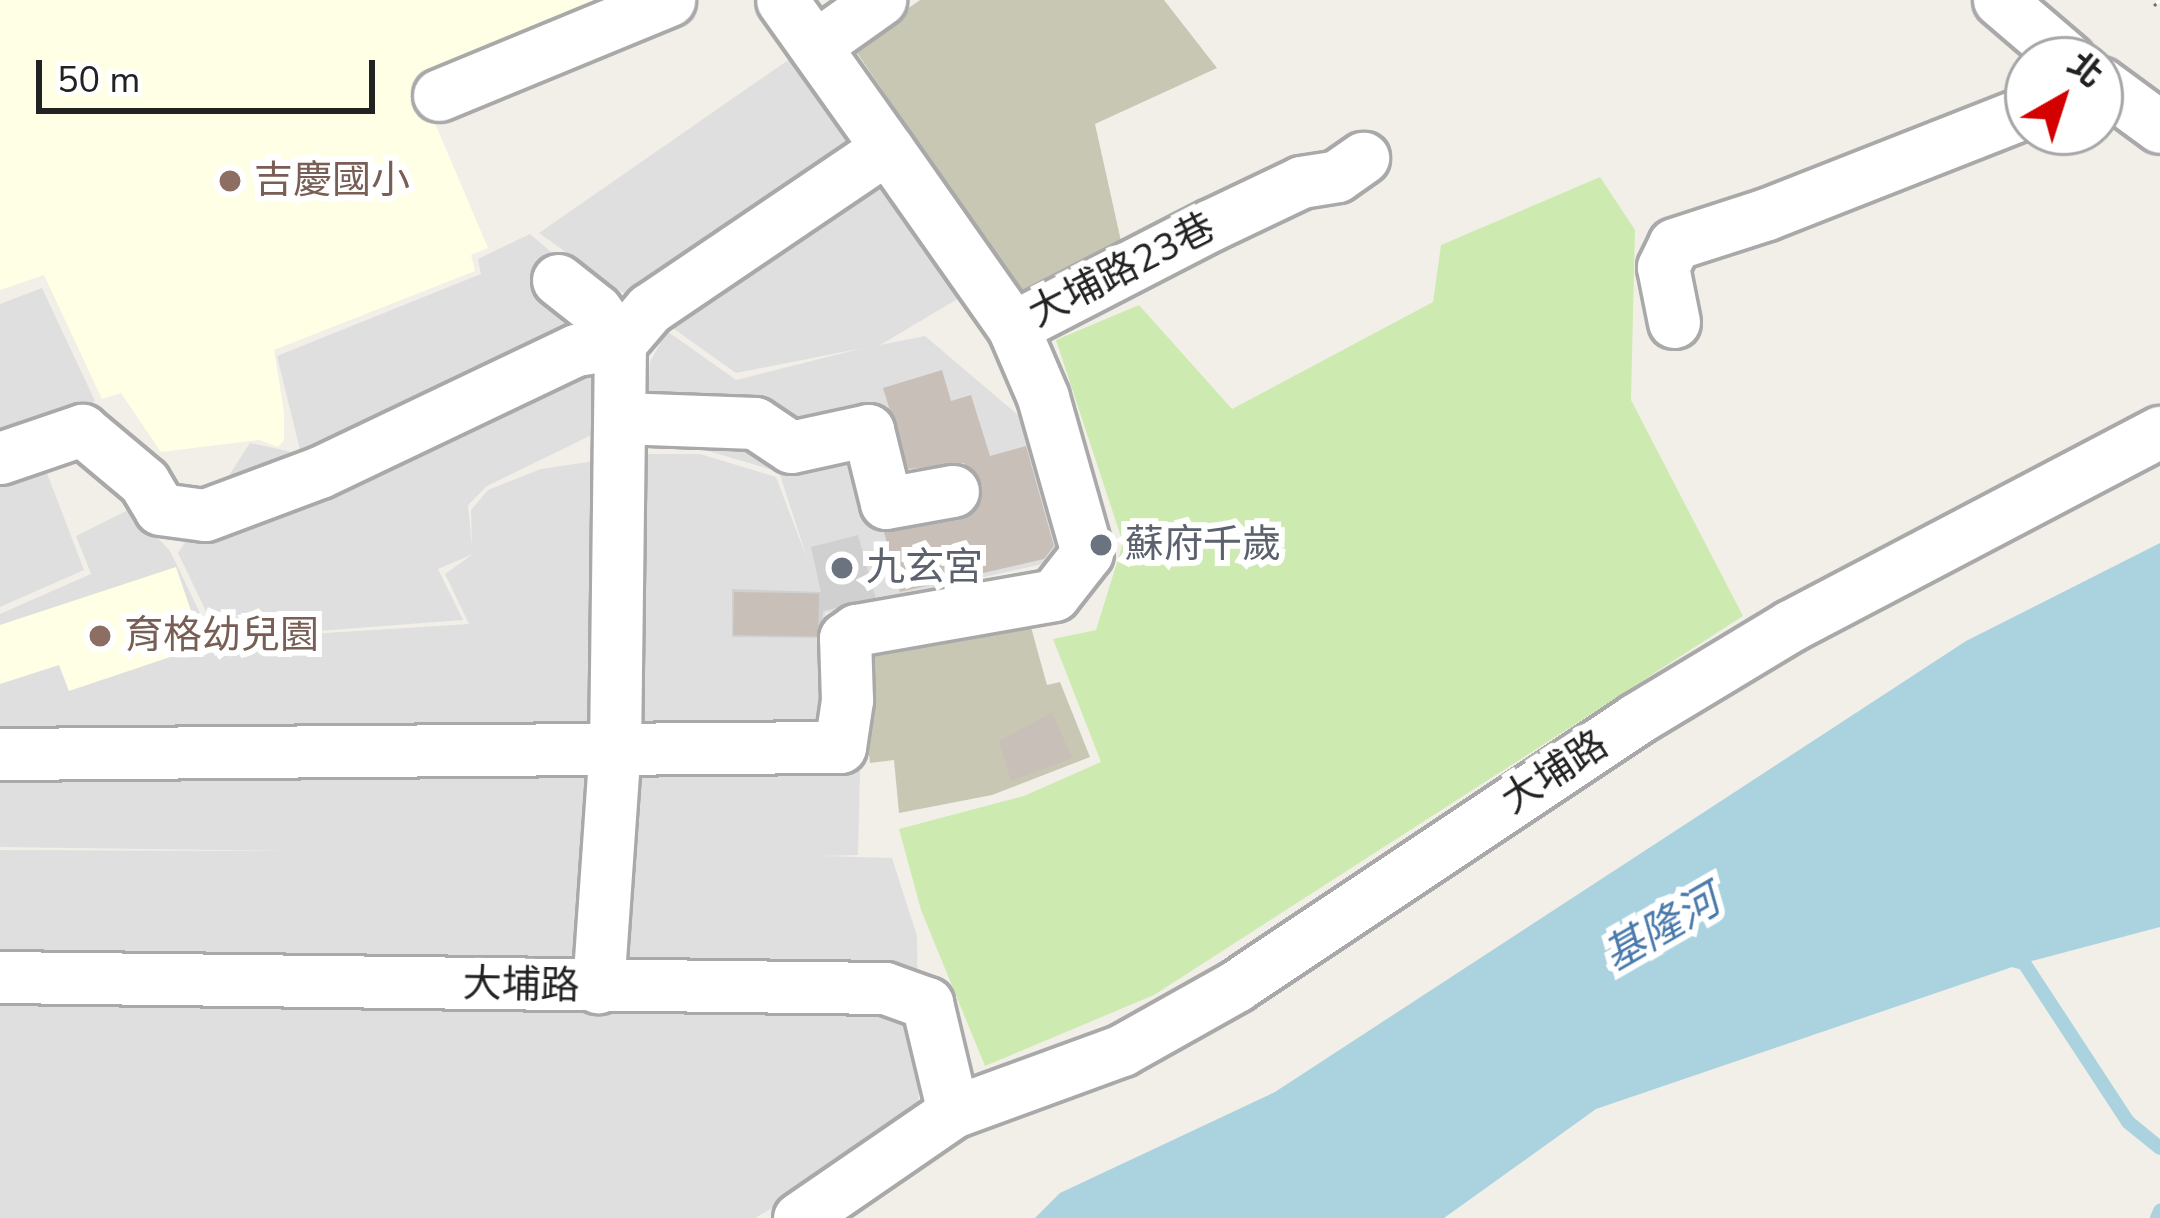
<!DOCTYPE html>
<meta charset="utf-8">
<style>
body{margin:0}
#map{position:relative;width:2160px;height:1218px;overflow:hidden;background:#f2efe9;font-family:"Nunito Sans","Noto Sans TC",sans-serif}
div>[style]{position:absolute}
.residential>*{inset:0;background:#e0dfdf}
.education>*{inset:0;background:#ffffe5}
.religious>*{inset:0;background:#d0d0d0}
.construction>*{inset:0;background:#c7c7b4}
.grass>*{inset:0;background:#cdebb0}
.water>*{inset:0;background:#aad3df}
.stream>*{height:14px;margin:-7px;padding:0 7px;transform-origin:7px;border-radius:7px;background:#aad3df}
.building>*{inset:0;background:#c7bfb8;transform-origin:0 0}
.roads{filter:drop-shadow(3px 0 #a9a9a9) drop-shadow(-3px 0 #a9a9a9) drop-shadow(0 3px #a9a9a9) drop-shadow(0 -3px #a9a9a9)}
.minor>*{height:51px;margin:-25.5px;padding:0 25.5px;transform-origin:25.5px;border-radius:25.5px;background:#fff}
.rail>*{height:14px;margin-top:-7px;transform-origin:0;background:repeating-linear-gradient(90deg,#fff 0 27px,#707070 0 54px);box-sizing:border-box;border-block:3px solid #707070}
.dots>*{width:33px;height:33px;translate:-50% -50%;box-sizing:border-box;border:6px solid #fff;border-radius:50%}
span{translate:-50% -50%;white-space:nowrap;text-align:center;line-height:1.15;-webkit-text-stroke:12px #fff;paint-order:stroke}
.education-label{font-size:39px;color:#785e54}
.left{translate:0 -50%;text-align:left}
.street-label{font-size:39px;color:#222}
.worship-label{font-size:39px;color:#5b616d}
.water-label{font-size:42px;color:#4a7aab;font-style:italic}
.north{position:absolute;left:2004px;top:36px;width:120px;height:120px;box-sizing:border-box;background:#fff;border:3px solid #a7a7a7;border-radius:50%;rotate:39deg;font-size:33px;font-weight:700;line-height:48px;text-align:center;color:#222}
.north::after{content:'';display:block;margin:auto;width:42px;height:54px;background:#d40000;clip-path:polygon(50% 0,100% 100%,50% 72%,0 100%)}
.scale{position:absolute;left:36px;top:60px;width:339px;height:54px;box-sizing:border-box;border:6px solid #222;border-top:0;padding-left:15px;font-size:36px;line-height:42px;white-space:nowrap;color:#222;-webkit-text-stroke:9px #fff;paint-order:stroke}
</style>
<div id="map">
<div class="residential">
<div style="clip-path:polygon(794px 56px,966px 294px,880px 345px,925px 336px,1044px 437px,1074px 557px,825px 613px,860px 771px,858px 855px,822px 856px,892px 858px,917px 936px,919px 1122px,755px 1218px,0 1218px,0 850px,284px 851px,0 847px,0 614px,91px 574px,76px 536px,130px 509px,170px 551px,213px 640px,469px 624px,445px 574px,473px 554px,438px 569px,463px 620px,278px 634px,216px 632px,178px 553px,250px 443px,301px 454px,277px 356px,481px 274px,478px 259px,530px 234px,617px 308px,573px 329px,602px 398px,604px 429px,487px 486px,468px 505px,472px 547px,471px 510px,488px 490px,541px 469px,642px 454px,700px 454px,776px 477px,808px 561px,779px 472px,705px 450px,645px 445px,650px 362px,667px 331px,736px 380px,863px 348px,736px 373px,539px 233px)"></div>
<div style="clip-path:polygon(42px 288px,95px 401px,31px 431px,84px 570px,0 607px,0 304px)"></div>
</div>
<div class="education">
<div style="clip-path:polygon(0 0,595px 0,598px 5px,431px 114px,488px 248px,471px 255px,475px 271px,274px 350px,284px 412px,284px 440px,278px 447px,259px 440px,161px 452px,121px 393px,102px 399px,44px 275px,0 290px)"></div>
<div style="clip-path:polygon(176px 567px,203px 646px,69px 691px,59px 665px,0 684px,0 625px)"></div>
</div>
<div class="religious">
<div style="clip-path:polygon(858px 535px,876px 599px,823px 611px,822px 638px,732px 637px,732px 589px,821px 592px,811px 547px)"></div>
</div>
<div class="construction">
<div style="clip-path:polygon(920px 0,1164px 0,1217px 68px,1095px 124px,1125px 259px,1021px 312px,937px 170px,853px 47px)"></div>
<div style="clip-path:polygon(1029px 620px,1047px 685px,1060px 682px,1090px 757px,992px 795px,899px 813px,894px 760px,870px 763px,856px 646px)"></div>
</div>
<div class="grass">
<div style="clip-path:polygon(1600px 177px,1635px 230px,1631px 400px,1743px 616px,1154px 995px,985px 1066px,921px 910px,899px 829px,1024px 796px,1101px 762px,1053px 639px,1096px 630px,1123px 543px,1056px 340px,1139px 305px,1232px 409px,1433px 302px,1441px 245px)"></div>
</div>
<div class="water">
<div style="clip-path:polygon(2160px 543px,2160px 927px,2024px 963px,1596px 1109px,1444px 1218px,1035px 1218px,1060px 1193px,1275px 1092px,1966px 641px)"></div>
</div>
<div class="stream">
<div style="left:2009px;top:959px;width:16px;rotate:15deg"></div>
<div style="left:2024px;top:963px;width:190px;rotate:56.8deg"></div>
<div style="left:2128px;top:1122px;width:41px;rotate:39.1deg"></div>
<div style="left:2157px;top:1218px;width:8px;rotate:-67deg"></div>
</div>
<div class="building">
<div style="clip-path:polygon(942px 370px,951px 401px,971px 395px,990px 456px,1026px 446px,1054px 546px,1044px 559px,900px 592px,884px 532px,959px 520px,981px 500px,982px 485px,964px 463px,908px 469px,883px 388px)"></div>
<div style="left:734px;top:592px;width:85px;height:43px;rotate:1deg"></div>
<div style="clip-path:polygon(1052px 713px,1072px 758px,1011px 781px,999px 741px)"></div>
</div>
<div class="roads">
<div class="minor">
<div style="left:1999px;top:0;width:92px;rotate:40.6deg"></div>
<div style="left:815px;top:46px;width:80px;rotate:-35.3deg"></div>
<div style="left:2100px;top:83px;width:74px;rotate:36.3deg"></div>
<div style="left:439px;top:95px;width:249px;rotate:-22.4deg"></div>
<div style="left:887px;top:148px;width:219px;rotate:54.9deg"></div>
<div style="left:1013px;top:327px;width:223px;rotate:-27.3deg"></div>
<div style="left:1211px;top:225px;width:100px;rotate:-25.5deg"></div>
<div style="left:1301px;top:182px;width:36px;rotate:-9deg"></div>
<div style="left:1337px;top:176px;width:32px;rotate:-35deg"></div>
<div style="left:558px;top:280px;width:48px;rotate:38.3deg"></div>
<div style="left:596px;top:310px;width:41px;rotate:54deg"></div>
<div style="left:620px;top:343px;width:402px;rotate:90.7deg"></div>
<div style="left:615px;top:745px;width:243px;rotate:94deg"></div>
<div style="left:1674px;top:322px;width:56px;rotate:-101.3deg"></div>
<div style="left:1663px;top:267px;width:25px;rotate:-64deg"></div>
<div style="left:1674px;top:244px;width:98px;rotate:-17.9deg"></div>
<div style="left:1767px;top:214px;width:281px;rotate:-21.5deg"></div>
<div style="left:621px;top:418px;width:134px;rotate:2.1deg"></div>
<div style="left:755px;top:423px;width:43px;rotate:33.7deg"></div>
<div style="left:791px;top:447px;width:79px;rotate:-12.4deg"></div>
<div style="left:868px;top:430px;width:75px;rotate:76.1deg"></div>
<div style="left:886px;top:503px;width:68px;rotate:-10.2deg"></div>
<div style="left:0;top:458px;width:87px;rotate:-18.9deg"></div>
<div style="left:82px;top:430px;width:81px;rotate:40deg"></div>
<div style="left:144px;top:482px;width:31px;rotate:59deg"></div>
<div style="left:160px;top:509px;width:45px;rotate:7.6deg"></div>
<div style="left:205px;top:515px;width:123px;rotate:-20.5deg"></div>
<div style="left:320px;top:472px;width:284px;rotate:-25.5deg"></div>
<div style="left:576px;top:350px;width:45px;rotate:-9deg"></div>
<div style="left:620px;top:343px;width:45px;rotate:-49.5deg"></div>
<div style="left:649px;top:309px;width:287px;rotate:-34.1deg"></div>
<div style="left:887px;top:148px;width:181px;rotate:-125.4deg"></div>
<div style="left:0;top:754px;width:840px;rotate:-0.48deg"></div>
<div style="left:840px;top:747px;width:48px;rotate:-81.5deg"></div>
<div style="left:847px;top:700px;width:62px;rotate:-91.8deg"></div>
<div style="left:845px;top:638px;width:14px;rotate:-36deg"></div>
<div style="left:856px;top:630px;width:201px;rotate:-10deg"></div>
<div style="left:1054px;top:595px;width:53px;rotate:-51.8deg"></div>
<div style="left:1087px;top:553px;width:162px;rotate:-105.8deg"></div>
<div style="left:1043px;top:397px;width:76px;rotate:-113.2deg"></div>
<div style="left:0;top:977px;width:885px;rotate:0.71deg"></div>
<div style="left:885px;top:988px;width:45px;rotate:19.7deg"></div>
<div style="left:927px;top:1003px;width:112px;rotate:76.6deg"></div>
<div style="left:799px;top:1218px;width:187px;rotate:-34.5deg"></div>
<div style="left:953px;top:1112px;width:180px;rotate:-20.1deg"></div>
<div style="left:1122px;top:1050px;width:131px;rotate:-29.3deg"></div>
<div style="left:1236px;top:986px;width:481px;rotate:-33.7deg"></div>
<div style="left:1636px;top:719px;width:180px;rotate:-31.1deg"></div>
<div style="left:1790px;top:626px;width:418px;rotate:-27.7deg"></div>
</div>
</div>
<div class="rail">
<div style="left:2158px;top:0;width:3px;rotate:45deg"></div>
</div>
<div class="dots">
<div style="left:230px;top:181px;background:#8d6e63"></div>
<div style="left:1101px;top:545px;background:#6b7280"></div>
<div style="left:842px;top:568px;background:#6b7280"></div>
<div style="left:100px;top:636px;background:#8d6e63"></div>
</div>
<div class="education-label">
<span class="left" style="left:254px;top:181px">吉慶國小</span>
<span class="left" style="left:124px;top:636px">育格幼兒園</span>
</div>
<div class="street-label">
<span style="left:1122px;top:271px;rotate:-27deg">大埔路23巷</span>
<span style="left:1555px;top:773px;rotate:-33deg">大埔路</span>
<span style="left:521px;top:986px;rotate:1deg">大埔路</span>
</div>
<div class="worship-label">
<span class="left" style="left:1125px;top:545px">蘇府千歲</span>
<span class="left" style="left:866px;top:568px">九玄宮</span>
</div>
<div class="water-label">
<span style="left:1662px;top:929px;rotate:-30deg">基隆河</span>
</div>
<div class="north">北</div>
<div class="scale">50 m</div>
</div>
